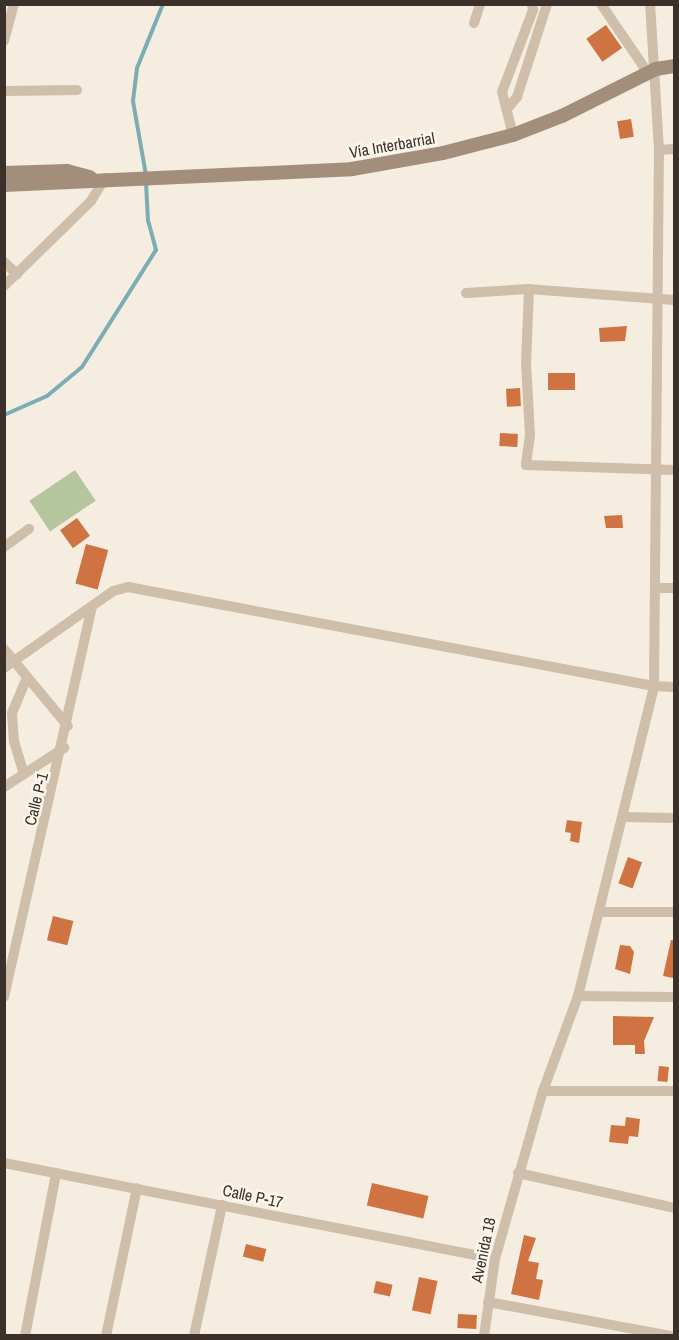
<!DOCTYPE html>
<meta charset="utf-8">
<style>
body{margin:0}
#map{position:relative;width:679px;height:1340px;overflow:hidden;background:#f5ede0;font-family:"Archivo Narrow",sans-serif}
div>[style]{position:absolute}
.green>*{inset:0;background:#b5c69e;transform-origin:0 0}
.stream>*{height:4px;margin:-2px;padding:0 2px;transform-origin:2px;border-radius:2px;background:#7cadb5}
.building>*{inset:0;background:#d07343;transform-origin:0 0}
.street>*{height:10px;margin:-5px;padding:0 5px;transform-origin:5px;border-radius:5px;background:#cfbeaa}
.secondary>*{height:14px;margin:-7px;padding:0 7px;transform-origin:7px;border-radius:7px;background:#a38d7b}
span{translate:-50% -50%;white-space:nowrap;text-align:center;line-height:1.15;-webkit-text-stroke:5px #fcf6ed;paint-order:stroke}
.street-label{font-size:16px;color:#3c312a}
.frame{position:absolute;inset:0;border:6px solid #3c312a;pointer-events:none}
</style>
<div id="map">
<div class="green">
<div style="left:75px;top:470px;width:37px;height:55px;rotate:56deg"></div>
</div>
<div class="stream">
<div style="left:146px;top:175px;width:75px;rotate:-100deg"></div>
<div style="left:133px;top:101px;width:33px;rotate:-83deg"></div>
<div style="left:137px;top:68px;width:69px;rotate:-67.9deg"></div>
<div style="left:4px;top:415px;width:47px;rotate:-23.8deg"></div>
<div style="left:47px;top:396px;width:45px;rotate:-39.6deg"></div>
<div style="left:82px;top:367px;width:138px;rotate:-57.7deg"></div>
<div style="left:156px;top:250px;width:30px;rotate:-105deg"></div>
<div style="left:148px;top:221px;width:39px;rotate:-93deg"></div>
</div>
<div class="building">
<div style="left:606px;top:25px;width:28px;height:24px;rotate:55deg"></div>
<div style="left:631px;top:119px;width:18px;height:14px;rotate:81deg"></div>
<div style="clip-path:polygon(627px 326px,625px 341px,600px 342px,599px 328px)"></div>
<div style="left:548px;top:373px;width:27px;height:17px"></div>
<div style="left:520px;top:388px;width:18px;height:14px;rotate:87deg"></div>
<div style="left:500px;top:433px;width:18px;height:13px;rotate:3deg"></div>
<div style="clip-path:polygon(622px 515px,623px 528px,606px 528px,604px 516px)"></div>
<div style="left:77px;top:518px;width:22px;height:21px;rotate:54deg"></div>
<div style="left:86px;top:544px;width:23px;height:41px;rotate:15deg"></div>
<div style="clip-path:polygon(567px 820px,582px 822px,579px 843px,570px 841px,571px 833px,565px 832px)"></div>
<div style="left:628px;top:857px;width:15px;height:28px;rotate:20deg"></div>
<div style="left:53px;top:916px;width:21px;height:25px;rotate:14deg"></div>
<div style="clip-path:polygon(671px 940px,675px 940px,673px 978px,663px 976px)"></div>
<div style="clip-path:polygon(620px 945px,630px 946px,634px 952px,630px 974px,615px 969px)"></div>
<div style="clip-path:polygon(613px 1016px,654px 1017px,644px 1041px,645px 1054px,635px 1054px,635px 1045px,613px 1045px)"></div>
<div style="left:659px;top:1066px;width:10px;height:15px;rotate:6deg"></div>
<div style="clip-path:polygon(626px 1117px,640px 1119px,638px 1137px,629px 1136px,628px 1144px,609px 1142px,611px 1125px,625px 1126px)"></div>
<div style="left:372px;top:1183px;width:58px;height:23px;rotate:13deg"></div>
<div style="clip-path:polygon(524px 1235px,536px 1238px,528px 1261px,539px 1263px,536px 1279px,543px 1280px,539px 1300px,511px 1294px)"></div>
<div style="left:246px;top:1244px;width:21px;height:13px;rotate:14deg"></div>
<div style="left:419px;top:1277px;width:19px;height:34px;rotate:12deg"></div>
<div style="left:376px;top:1281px;width:17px;height:12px;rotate:13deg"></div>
<div style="left:458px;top:1314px;width:19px;height:14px;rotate:3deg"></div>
</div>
<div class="street">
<div style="left:601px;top:4px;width:83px;rotate:55.7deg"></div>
<div style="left:474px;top:23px;width:20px;rotate:-72deg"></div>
<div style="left:4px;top:41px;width:38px;rotate:-75deg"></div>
<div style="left:4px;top:91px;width:73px;rotate:-0.8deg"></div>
<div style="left:507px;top:109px;width:16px;rotate:-50deg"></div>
<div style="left:517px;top:97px;width:98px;rotate:-72.1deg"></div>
<div style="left:513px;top:135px;width:44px;rotate:-104.3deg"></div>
<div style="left:502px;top:92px;width:88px;rotate:-69.3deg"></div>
<div style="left:533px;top:10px;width:6px;rotate:-99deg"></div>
<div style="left:659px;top:150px;width:15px;rotate:-4deg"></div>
<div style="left:4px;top:262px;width:18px;rotate:43deg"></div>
<div style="left:4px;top:286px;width:122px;rotate:-44.3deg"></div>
<div style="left:91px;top:201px;width:27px;rotate:-59deg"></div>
<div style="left:466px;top:293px;width:63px;rotate:-3.6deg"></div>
<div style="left:674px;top:300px;width:145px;rotate:-175.7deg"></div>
<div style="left:529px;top:289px;width:74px;rotate:92.3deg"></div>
<div style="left:526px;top:363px;width:72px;rotate:86.8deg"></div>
<div style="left:530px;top:435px;width:30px;rotate:98deg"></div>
<div style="left:526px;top:465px;width:148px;rotate:1.9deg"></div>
<div style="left:4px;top:547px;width:31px;rotate:-36deg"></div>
<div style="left:656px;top:588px;width:18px"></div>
<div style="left:4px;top:649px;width:100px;rotate:50.3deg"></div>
<div style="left:4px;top:668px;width:133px;rotate:-35.2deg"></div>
<div style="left:113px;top:591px;width:16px;rotate:-15deg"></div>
<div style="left:128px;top:587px;width:535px;rotate:10.66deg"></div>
<div style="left:654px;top:686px;width:20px;rotate:3deg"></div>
<div style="left:24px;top:774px;width:34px;rotate:-107deg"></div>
<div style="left:14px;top:742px;width:29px;rotate:-94deg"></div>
<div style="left:12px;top:713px;width:38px;rotate:-67deg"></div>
<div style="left:4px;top:787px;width:72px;rotate:-33deg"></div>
<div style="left:622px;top:817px;width:52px;rotate:1.1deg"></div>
<div style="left:599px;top:912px;width:75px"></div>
<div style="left:578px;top:996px;width:96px;rotate:0.6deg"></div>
<div style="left:4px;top:997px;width:399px;rotate:-77.3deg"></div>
<div style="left:543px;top:1091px;width:131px"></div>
<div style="left:4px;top:1163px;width:500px;rotate:11.06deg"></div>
<div style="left:518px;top:1173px;width:160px;rotate:12.6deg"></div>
<div style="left:488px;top:1302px;width:187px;rotate:10.5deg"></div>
<div style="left:25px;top:1336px;width:166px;rotate:-79.2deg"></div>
<div style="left:106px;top:1336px;width:151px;rotate:-78.2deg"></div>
<div style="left:194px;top:1336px;width:134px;rotate:-77.9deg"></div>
<div style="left:484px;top:1336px;width:78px;rotate:-81.9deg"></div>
<div style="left:495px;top:1259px;width:175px;rotate:-74.1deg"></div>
<div style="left:543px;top:1091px;width:101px;rotate:-69.8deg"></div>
<div style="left:578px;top:996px;width:319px;rotate:-76.2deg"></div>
<div style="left:654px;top:686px;width:536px;rotate:-89.47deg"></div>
<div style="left:659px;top:150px;width:146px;rotate:-93.5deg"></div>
</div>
<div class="secondary">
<div style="left:4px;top:173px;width:63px;rotate:-1.8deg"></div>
<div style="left:67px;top:171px;width:24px;rotate:15deg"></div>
<div style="left:4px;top:185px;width:348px;rotate:-2.6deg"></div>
<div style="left:352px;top:169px;width:92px;rotate:-10deg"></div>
<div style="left:443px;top:153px;width:72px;rotate:-14.4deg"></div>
<div style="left:513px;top:135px;width:53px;rotate:-21.2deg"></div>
<div style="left:562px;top:116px;width:105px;rotate:-26.6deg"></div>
<div style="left:656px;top:69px;width:18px;rotate:-9deg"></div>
</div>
<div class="street-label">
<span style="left:392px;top:145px;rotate:-10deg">Vía Interbarrial</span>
<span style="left:36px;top:799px;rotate:-76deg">Calle P-1</span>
<span style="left:253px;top:1196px;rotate:12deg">Calle P-17</span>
<span style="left:483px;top:1250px;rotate:-78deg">Avenida 18</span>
</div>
<div class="frame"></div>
</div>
